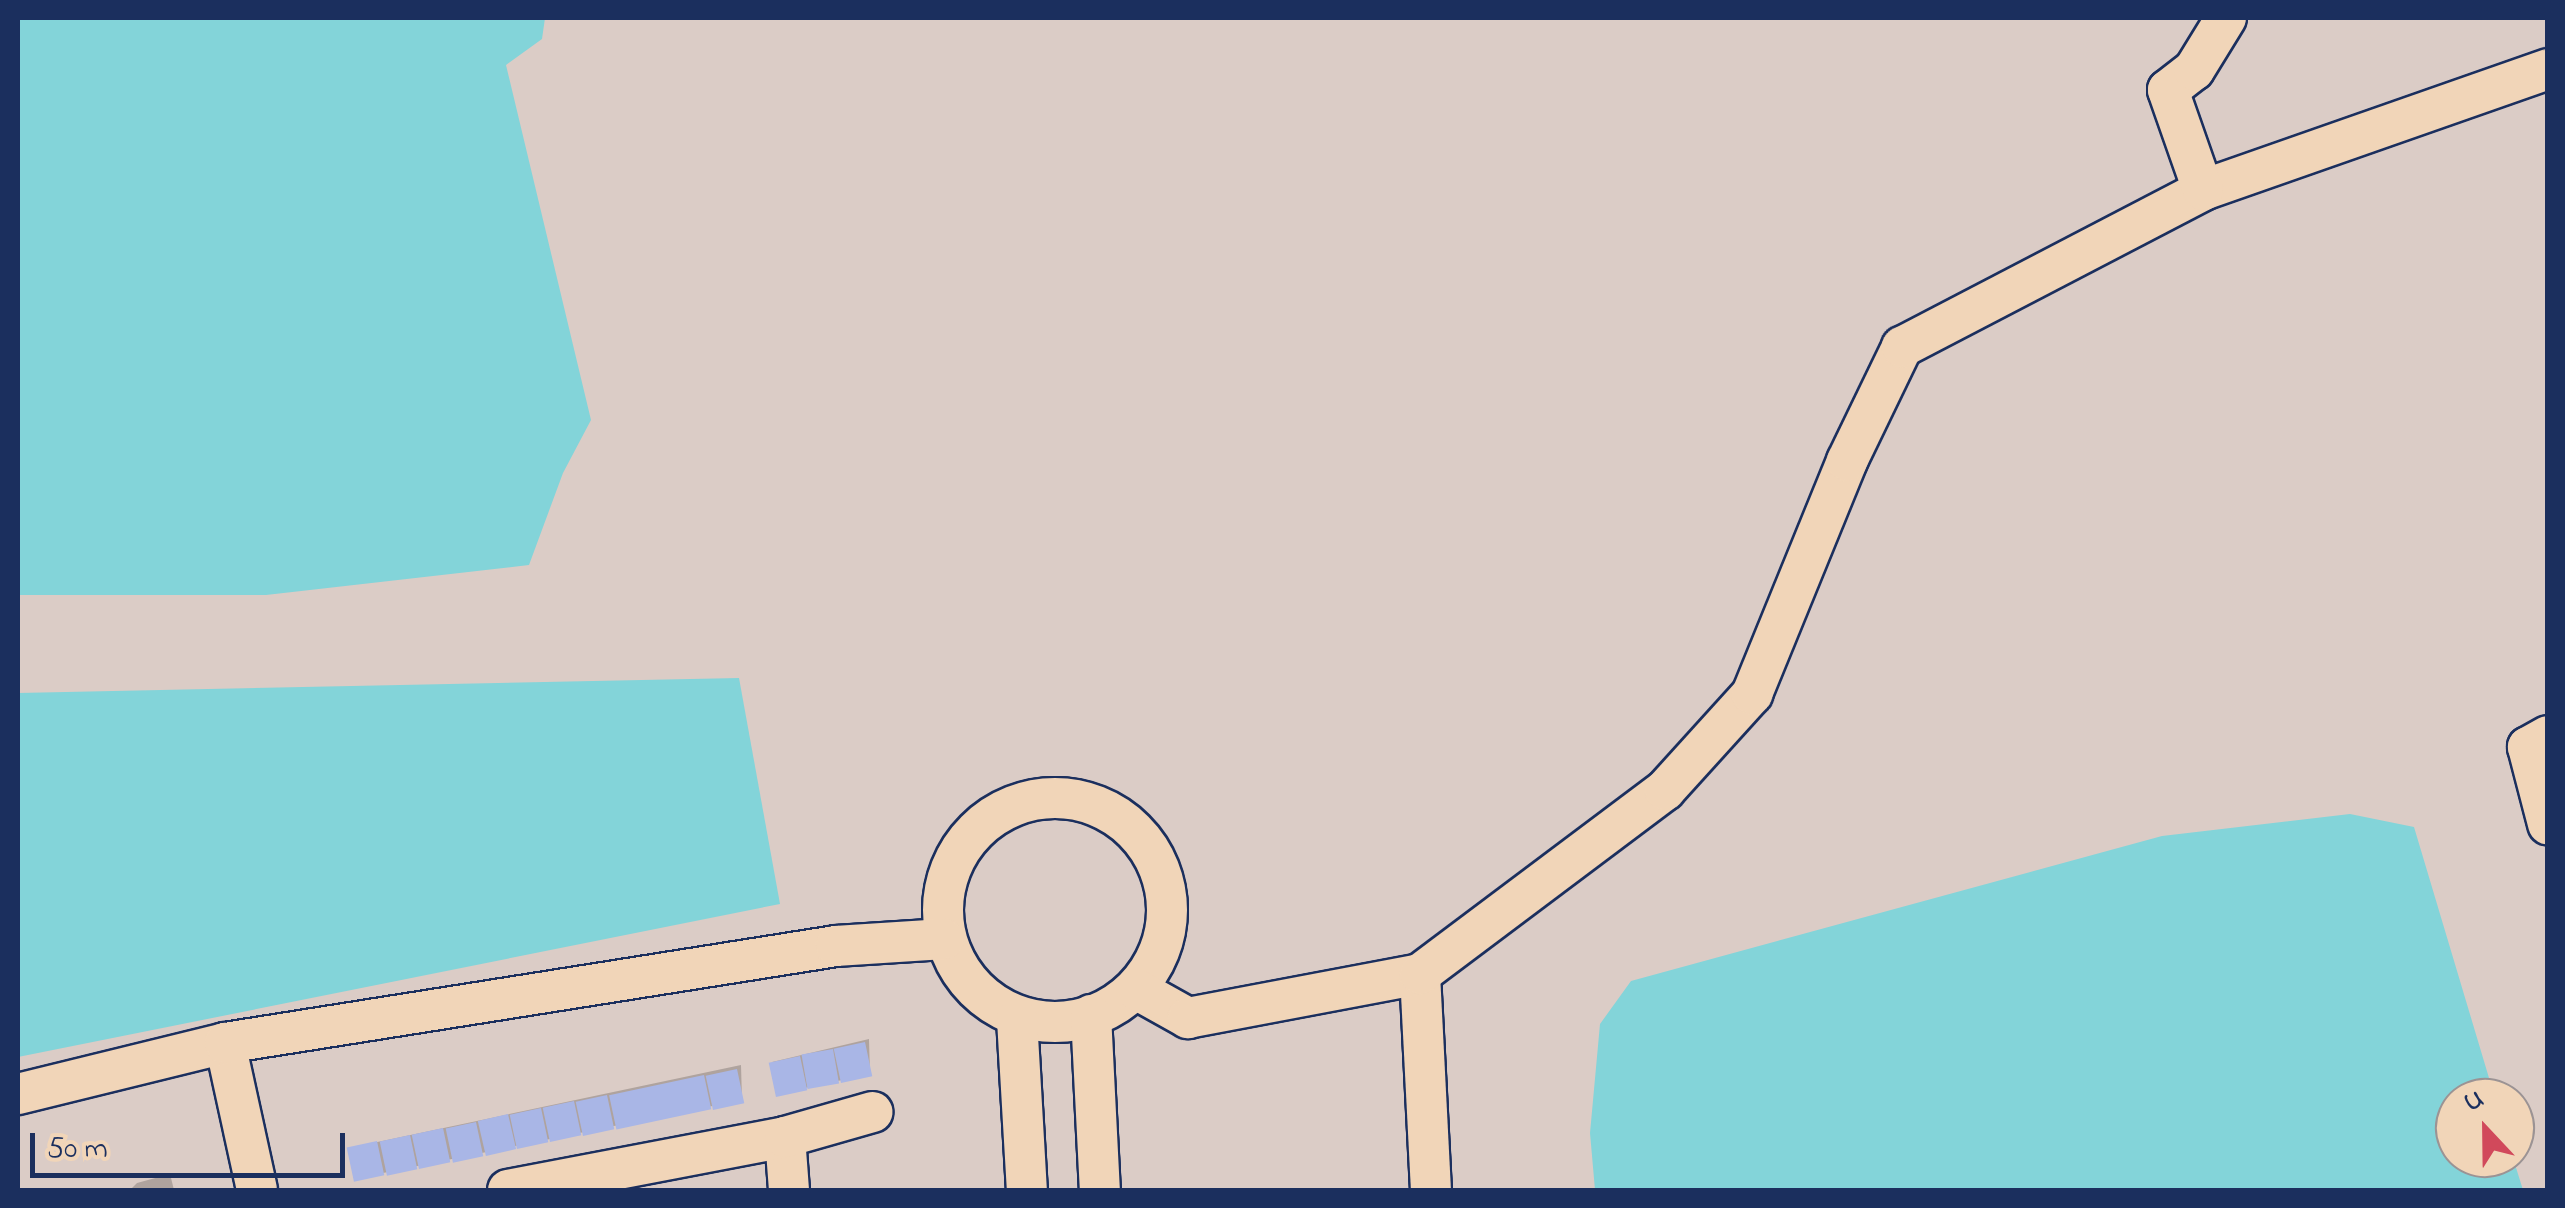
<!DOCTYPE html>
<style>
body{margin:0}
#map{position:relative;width:2565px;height:1208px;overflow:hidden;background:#dbccc6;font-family:"Indie Flower",sans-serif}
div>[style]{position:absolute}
.water>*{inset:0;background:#83d4d9}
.shadow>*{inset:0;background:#0003}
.building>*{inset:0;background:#a9b6e6;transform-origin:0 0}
.roads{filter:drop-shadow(2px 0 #1b2f5e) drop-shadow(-2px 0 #1b2f5e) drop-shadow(0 2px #1b2f5e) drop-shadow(0 -2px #1b2f5e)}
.minor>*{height:40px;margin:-20px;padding:0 20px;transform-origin:20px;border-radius:20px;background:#f1d5b8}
.minor>.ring{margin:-20px;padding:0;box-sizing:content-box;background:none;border:40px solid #f1d5b8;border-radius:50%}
span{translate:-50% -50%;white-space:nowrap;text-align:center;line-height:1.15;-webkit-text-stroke:10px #f1d5b8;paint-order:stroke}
.frame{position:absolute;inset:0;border:20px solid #1b2f5e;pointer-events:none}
.north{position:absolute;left:2435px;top:1078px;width:100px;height:100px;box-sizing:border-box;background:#f1d5b8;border:2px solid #9b9394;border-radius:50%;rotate:338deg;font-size:28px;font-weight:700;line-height:40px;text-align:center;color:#1b2f5e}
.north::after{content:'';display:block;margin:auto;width:35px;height:45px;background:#d1495b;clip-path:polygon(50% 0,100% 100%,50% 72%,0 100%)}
.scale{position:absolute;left:30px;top:1133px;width:315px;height:45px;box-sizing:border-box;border:5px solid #1b2f5e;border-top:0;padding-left:12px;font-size:30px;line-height:35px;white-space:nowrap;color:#1b2f5e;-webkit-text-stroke:8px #f1d5b8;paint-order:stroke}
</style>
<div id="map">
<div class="water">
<div style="clip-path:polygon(18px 18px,545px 18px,542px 39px,506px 65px,591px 420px,563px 473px,529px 565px,266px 595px,18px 595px)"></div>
<div style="clip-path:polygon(739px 678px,780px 904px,18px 1057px,18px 693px)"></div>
<div style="clip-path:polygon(2350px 814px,2414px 827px,2495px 1098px,2455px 1098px,2455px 1158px,2513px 1158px,2523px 1190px,1595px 1190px,1590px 1133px,1600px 1024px,1631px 981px,2162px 836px)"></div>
</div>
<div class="shadow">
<div style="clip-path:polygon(869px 1039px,870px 1074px,805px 1088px,772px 1062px)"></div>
<div style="clip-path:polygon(741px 1065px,742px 1100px,383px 1173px,349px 1148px)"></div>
<div style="clip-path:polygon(170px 1174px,174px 1190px,130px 1190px,137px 1183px)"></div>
</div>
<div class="building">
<div style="left:865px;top:1042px;width:35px;height:32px;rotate:78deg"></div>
<div style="left:833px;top:1049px;width:35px;height:32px;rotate:80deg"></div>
<div style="left:800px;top:1056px;width:35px;height:32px;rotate:78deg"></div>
<div style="left:737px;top:1069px;width:35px;height:32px;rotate:78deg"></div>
<div style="left:704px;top:1075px;width:35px;height:97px;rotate:78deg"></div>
<div style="left:607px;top:1095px;width:35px;height:32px;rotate:78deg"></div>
<div style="left:574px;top:1101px;width:35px;height:32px;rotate:78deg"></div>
<div style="left:541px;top:1108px;width:35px;height:32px;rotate:78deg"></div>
<div style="left:508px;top:1114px;width:36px;height:31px;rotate:77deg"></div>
<div style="left:476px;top:1122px;width:35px;height:31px;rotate:78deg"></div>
<div style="left:443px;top:1128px;width:35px;height:32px;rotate:78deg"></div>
<div style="left:410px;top:1135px;width:35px;height:31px;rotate:78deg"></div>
<div style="left:377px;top:1141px;width:35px;height:31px;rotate:78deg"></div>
</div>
<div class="roads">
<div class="minor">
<div style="left:2203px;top:190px;width:366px;rotate:-19.3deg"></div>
<div style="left:2548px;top:736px;width:23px;rotate:151deg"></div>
<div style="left:2528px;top:747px;width:80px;rotate:75.4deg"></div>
<div class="ring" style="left:943px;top:798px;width:184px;height:184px"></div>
<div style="left:1420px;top:974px;width:216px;rotate:87.1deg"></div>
<div style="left:1136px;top:989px;width:60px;rotate:29.1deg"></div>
<div style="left:1188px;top:1018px;width:236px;rotate:-10.7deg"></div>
<div style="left:1420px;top:974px;width:306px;rotate:-36.9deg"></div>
<div style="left:1665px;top:790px;width:130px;rotate:-47.8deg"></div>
<div style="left:1752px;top:694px;width:252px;rotate:-67.8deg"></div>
<div style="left:1847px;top:461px;width:127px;rotate:-64.2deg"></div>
<div style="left:1902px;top:347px;width:339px;rotate:-27.5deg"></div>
<div style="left:2203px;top:190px;width:106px;rotate:-109.3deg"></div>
<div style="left:2168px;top:90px;width:33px;rotate:-38deg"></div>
<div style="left:2194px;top:70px;width:61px;rotate:-58.4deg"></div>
<div style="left:1091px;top:1015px;width:175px;rotate:87.1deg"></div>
<div style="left:1017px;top:1019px;width:171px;rotate:86.7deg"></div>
<div style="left:225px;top:1043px;width:150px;rotate:77.7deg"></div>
<div style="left:18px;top:1094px;width:213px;rotate:-13.8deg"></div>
<div style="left:225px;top:1043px;width:619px;rotate:-9.02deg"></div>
<div style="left:836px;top:946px;width:108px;rotate:-3.7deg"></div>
<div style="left:785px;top:1137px;width:53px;rotate:85.7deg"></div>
<div style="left:508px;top:1190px;width:282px;rotate:-10.8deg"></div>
<div style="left:785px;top:1137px;width:91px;rotate:-15.9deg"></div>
</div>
</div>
<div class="frame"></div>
<div class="north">U</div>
<div class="scale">50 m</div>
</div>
